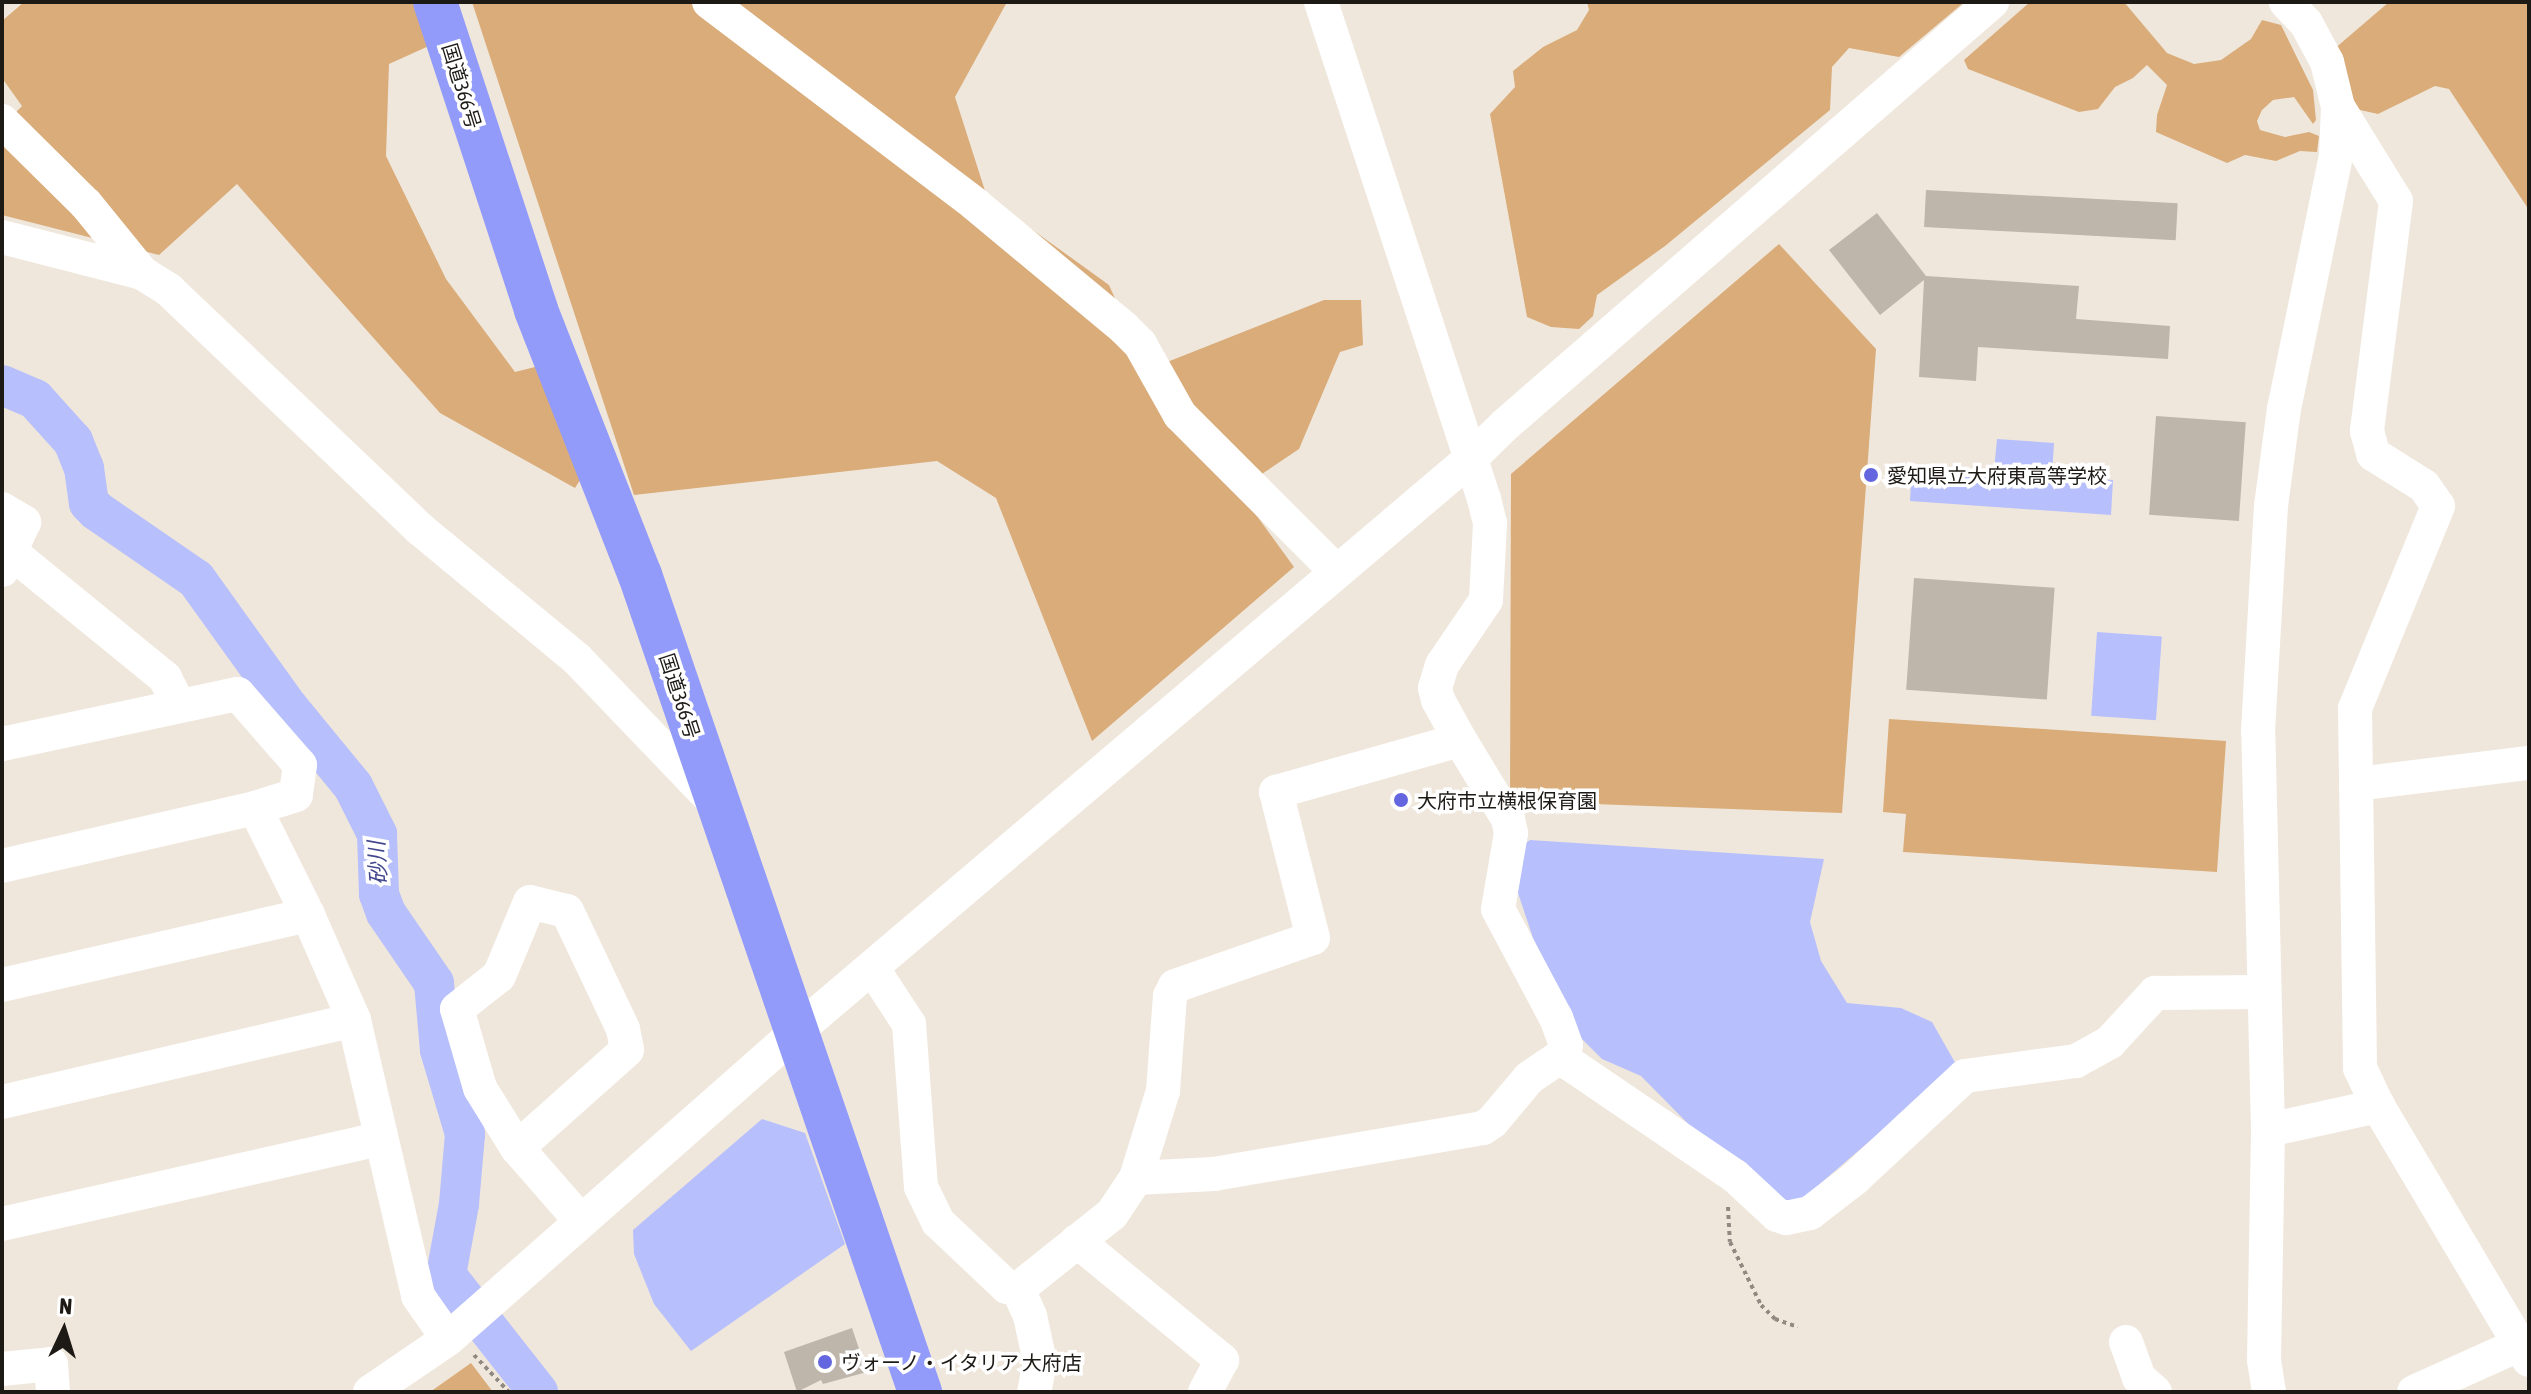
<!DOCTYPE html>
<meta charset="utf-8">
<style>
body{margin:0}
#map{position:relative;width:2531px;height:1394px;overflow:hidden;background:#f0e7dc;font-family:"Asap Condensed","Noto Sans JP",sans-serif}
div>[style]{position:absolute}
.green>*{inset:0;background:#d9ac79}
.water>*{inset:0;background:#b7bffc;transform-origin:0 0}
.river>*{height:40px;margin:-20px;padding:0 20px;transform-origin:20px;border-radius:20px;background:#b7bffc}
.building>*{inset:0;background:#beb5ab;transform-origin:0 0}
.path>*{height:4px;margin-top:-2px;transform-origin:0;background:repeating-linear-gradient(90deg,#918a82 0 4px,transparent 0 8px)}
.minor>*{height:34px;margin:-17px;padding:0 17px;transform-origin:17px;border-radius:17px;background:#fff}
.highway>*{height:44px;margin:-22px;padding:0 22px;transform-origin:22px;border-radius:22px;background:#929bf9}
.dots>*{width:22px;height:22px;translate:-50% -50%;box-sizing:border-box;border:4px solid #fff;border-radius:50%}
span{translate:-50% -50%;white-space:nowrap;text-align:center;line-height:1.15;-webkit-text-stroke:7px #fff;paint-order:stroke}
.street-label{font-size:20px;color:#1d1a16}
.poi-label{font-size:20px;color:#1d1a16}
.left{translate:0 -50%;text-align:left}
.water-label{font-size:22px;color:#42468c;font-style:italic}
.frame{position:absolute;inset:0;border:4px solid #1d1a16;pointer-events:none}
.north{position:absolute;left:24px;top:1290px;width:80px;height:80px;-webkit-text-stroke:6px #fff;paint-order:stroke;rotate:4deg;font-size:22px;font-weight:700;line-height:32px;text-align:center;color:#1d1a16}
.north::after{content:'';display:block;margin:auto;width:28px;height:36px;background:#1d1a16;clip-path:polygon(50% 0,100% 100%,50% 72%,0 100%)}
</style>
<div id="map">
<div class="green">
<div style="clip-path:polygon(24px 2px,416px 2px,431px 45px,389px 64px,386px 156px,446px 279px,515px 372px,543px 365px,582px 477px,575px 488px,440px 413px,237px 184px,159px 255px,2px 215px,2px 127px,22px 106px,2px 78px,2px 21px)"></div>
<div style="clip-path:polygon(472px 2px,1007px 2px,955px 97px,987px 197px,1109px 285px,1147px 370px,1324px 300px,1361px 300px,1363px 345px,1340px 352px,1299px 449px,1238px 490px,1294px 567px,1092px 741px,996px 498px,937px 461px,634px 495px)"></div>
<div style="clip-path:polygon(1587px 2px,1960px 2px,1962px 4px,1899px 57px,1849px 48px,1832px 67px,1830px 110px,1665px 246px,1597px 295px,1593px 316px,1579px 329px,1551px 327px,1527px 317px,1490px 114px,1515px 87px,1513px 71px,1543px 47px,1577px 30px,1589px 10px)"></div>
<div style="clip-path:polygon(2030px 2px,2124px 2px,2167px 53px,2194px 64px,2221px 60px,2251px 39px,2262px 20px,2281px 25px,2313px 90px,2316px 120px,2313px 124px,2294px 97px,2273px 100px,2262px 110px,2257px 121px,2260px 130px,2285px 137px,2309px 132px,2319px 136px,2317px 152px,2300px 151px,2276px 161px,2245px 155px,2227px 163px,2156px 132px,2157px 115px,2167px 85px,2147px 65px,2133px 78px,2115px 87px,2098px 109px,2079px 112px,1968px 69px,1964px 60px)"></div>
<div style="clip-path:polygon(2389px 2px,2529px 2px,2529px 210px,2449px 89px,2435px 86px,2378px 114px,2351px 108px,2333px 50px)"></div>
<div style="clip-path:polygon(1779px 244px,1876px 349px,1842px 813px,1510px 801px,1511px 474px)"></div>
<div style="clip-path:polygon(1889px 719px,2226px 741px,2217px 872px,1903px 852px,1906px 814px,1883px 812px)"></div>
<div style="clip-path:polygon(471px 1363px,493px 1392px,430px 1392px)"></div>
</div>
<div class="water">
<div style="clip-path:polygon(1997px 439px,2054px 443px,2052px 476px,2113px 480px,2111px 515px,1910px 501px,1912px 465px,1994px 471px)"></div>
<div style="left:2097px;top:632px;width:65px;height:84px;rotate:4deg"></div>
<div style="clip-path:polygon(1530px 840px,1824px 859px,1810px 922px,1821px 961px,1847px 1003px,1901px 1008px,1932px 1022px,1957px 1066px,1800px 1201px,1783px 1201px,1717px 1153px,1641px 1076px,1602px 1059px,1577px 1034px,1533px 938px,1513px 878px,1520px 847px)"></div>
<div style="clip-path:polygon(762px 1119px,805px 1133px,845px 1244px,691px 1351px,654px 1304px,634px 1254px,633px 1230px)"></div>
</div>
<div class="river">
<div style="left:2px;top:385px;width:36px;rotate:23deg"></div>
<div style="left:35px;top:399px;width:57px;rotate:47.9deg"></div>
<div style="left:73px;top:441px;width:29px;rotate:68deg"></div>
<div style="left:84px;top:468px;width:35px;rotate:82deg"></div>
<div style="left:89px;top:503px;width:11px;rotate:45deg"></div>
<div style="left:97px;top:511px;width:120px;rotate:34.5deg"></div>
<div style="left:196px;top:579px;width:158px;rotate:54.3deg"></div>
<div style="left:288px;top:707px;width:102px;rotate:50.6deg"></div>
<div style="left:353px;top:786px;width:54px;rotate:63.4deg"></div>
<div style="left:377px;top:834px;width:60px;rotate:88.1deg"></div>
<div style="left:379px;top:894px;width:20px;rotate:70deg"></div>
<div style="left:386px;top:913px;width:85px;rotate:55.6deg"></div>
<div style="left:434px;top:983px;width:67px;rotate:84.9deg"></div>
<div style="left:440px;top:1050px;width:88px;rotate:73.4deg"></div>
<div style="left:465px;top:1134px;width:70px;rotate:94.9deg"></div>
<div style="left:459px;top:1204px;width:72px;rotate:100.4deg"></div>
<div style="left:446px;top:1275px;width:149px;rotate:51.8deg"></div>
</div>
<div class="building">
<div style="left:1926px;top:190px;width:252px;height:37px;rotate:3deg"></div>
<div style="clip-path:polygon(1877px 213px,1926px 276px,2079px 286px,2076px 319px,2170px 326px,2168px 359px,1978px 347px,1976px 381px,1919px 377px,1924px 280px,1880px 315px,1829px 250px)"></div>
<div style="left:2156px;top:416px;width:90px;height:99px;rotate:4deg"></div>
<div style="left:1914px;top:578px;width:141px;height:112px;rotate:4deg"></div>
<div style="clip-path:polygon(852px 1328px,867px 1372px,823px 1384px,821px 1380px,797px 1392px,784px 1352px)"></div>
</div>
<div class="path">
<div style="left:1728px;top:1207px;width:35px;rotate:87deg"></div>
<div style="left:1730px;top:1242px;width:70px;rotate:63.8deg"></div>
<div style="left:1761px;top:1305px;width:20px;rotate:45deg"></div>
<div style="left:1775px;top:1319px;width:24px;rotate:19deg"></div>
<div style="left:474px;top:1355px;width:51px;rotate:46.6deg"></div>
</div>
<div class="minor">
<div style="left:709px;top:2px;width:335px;rotate:37.2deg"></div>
<div style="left:976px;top:205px;width:192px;rotate:39.7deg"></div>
<div style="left:1124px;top:328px;width:23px;rotate:45deg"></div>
<div style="left:1140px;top:344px;width:81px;rotate:60.6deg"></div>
<div style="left:1180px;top:415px;width:222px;rotate:45deg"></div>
<div style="left:2338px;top:107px;width:110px;rotate:58.3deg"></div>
<div style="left:2396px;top:201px;width:232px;rotate:97.2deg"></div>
<div style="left:2367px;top:431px;width:24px;rotate:75deg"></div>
<div style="left:2373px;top:454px;width:60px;rotate:32.1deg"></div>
<div style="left:2424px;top:486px;width:24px;rotate:55deg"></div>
<div style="left:2438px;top:506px;width:218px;rotate:112.3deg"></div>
<div style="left:2355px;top:708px;width:360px;rotate:89.2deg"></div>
<div style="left:2360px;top:1068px;width:42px;rotate:64.7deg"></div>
<div style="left:2378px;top:1106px;width:295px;rotate:59.3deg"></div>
<div style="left:2px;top:121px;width:118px;rotate:44.7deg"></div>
<div style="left:86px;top:204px;width:89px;rotate:50.9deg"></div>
<div style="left:142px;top:273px;width:32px;rotate:32deg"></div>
<div style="left:169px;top:290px;width:347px;rotate:43.6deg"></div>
<div style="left:420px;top:529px;width:204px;rotate:39.6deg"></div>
<div style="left:577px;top:659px;width:198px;rotate:46.2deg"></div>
<div style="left:2px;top:237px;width:145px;rotate:14.4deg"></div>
<div style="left:2px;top:509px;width:26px;rotate:31deg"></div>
<div style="left:24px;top:522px;width:53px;rotate:114.6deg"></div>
<div style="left:12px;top:553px;width:198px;rotate:39.2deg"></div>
<div style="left:165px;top:678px;width:31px;rotate:63deg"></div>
<div style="left:2px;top:744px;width:241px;rotate:-12deg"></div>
<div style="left:238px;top:694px;width:94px;rotate:48.9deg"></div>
<div style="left:300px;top:765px;width:30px;rotate:98deg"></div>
<div style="left:296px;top:795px;width:43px;rotate:162.4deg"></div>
<div style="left:255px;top:808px;width:260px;rotate:167.1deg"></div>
<div style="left:2357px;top:784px;width:173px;rotate:-7deg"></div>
<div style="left:255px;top:808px;width:119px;rotate:63.6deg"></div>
<div style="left:308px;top:915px;width:115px;rotate:66.3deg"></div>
<div style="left:354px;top:1020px;width:283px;rotate:76.9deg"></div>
<div style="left:418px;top:1296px;width:52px;rotate:55.1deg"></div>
<div style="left:530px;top:902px;width:38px;rotate:14deg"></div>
<div style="left:567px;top:911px;width:131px;rotate:64.6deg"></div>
<div style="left:623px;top:1029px;width:21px;rotate:79deg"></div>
<div style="left:627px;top:1050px;width:147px;rotate:138.3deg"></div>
<div style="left:517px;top:1148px;width:70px;rotate:-121.7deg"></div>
<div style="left:480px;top:1088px;width:82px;rotate:-106.2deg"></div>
<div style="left:457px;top:1009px;width:53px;rotate:-38.2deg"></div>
<div style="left:499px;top:976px;width:80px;rotate:-67.3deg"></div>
<div style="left:873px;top:969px;width:66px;rotate:56.8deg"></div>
<div style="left:909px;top:1024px;width:163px;rotate:85.8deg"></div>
<div style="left:921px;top:1187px;width:39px;rotate:64deg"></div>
<div style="left:938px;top:1222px;width:95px;rotate:43.3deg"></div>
<div style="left:1007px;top:1287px;width:11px;rotate:10deg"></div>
<div style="left:1018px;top:1289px;width:120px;rotate:-38.6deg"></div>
<div style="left:1112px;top:1214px;width:43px;rotate:-56.3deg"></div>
<div style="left:1136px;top:1178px;width:78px;rotate:-2.9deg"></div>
<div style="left:1214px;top:1174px;width:273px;rotate:-9.7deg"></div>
<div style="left:1483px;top:1128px;width:11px;rotate:-34deg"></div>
<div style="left:1492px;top:1122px;width:57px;rotate:-49.9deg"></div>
<div style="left:1529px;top:1078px;width:41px;rotate:-34.1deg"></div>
<div style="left:1563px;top:1055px;width:10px;rotate:-73deg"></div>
<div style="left:1566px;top:1045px;width:29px;rotate:-110deg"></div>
<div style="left:1556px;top:1018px;width:123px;rotate:-118deg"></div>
<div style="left:1498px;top:909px;width:77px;rotate:-80.3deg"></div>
<div style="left:1511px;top:833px;width:14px;rotate:-102deg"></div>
<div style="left:1508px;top:819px;width:92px;rotate:-121.3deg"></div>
<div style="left:1460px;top:740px;width:46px;rotate:-118.8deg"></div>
<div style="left:1438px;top:700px;width:12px;rotate:-104deg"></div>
<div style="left:1435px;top:688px;width:24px;rotate:-73deg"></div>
<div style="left:1442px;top:665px;width:78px;rotate:-55.9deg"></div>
<div style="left:1486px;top:600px;width:77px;rotate:-87deg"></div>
<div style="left:1490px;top:523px;width:25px;rotate:-104deg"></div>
<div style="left:1484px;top:499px;width:523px;rotate:-108.16deg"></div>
<div style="left:2px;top:985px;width:314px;rotate:-12.9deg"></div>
<div style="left:1563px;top:1055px;width:11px;rotate:52deg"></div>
<div style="left:1570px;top:1064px;width:199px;rotate:34.2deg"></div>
<div style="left:1735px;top:1176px;width:57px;rotate:42.9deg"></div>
<div style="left:1777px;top:1215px;width:9px;rotate:18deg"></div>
<div style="left:1786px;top:1218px;width:25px;rotate:-12deg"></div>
<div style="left:1810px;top:1213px;width:56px;rotate:-37.7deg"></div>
<div style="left:1854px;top:1179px;width:151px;rotate:-42.9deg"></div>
<div style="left:1965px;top:1076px;width:112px;rotate:-7.7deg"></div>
<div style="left:2076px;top:1061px;width:39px;rotate:-29deg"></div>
<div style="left:2110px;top:1042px;width:67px;rotate:-47.4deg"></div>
<div style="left:2155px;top:993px;width:108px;rotate:-0.5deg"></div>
<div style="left:2px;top:1102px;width:361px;rotate:-13.1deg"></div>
<div style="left:2268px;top:1130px;width:113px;rotate:-12.3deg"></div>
<div style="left:517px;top:1148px;width:97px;rotate:48.8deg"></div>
<div style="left:1136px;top:1178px;width:91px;rotate:-72.8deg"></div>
<div style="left:1163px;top:1091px;width:95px;rotate:-85.8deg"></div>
<div style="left:1170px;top:996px;width:11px;rotate:-63deg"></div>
<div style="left:1175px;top:986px;width:146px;rotate:-19.2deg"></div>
<div style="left:1313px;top:938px;width:151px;rotate:-104.2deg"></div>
<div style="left:1276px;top:792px;width:191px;rotate:-15.8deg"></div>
<div style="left:2px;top:1224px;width:387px;rotate:-12.7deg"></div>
<div style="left:1077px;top:1241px;width:188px;rotate:39.4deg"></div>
<div style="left:1222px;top:1360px;width:36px;rotate:118deg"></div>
<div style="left:1018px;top:1289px;width:30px;rotate:66deg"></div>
<div style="left:1030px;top:1316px;width:47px;rotate:77.7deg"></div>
<div style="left:1040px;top:1362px;width:31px;rotate:101deg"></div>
<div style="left:2126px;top:1342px;width:38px;rotate:70deg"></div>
<div style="left:2139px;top:1378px;width:21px;rotate:41deg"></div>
<div style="left:2px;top:1369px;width:49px;rotate:-5.8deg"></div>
<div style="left:51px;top:1364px;width:28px;rotate:86deg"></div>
<div style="left:370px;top:1392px;width:94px;rotate:-34.2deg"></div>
<div style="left:448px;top:1339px;width:467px;rotate:-41.4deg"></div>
<div style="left:798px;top:1030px;width:882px;rotate:-40.35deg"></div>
<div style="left:1470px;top:459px;width:50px;rotate:-44.2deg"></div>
<div style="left:1506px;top:424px;width:644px;rotate:-40.97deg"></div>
<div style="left:2269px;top:1392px;width:32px;rotate:-99deg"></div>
<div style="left:2264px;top:1360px;width:230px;rotate:-89deg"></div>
<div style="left:2268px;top:1130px;width:399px;rotate:-91.4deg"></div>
<div style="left:2258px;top:731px;width:225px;rotate:-86.7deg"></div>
<div style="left:2271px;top:506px;width:98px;rotate:-82.4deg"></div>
<div style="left:2284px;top:409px;width:259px;rotate:-78.4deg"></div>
<div style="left:2336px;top:155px;width:48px;rotate:-87.6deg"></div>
<div style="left:2338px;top:107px;width:46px;rotate:-103.7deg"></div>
<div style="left:2327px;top:62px;width:44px;rotate:-118.3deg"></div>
<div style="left:2306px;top:23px;width:29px;rotate:-134deg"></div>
<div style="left:2414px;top:1392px;width:117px;rotate:-24.2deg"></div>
</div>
<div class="highway">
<div style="left:435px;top:2px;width:324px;rotate:71.8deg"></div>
<div style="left:536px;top:310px;width:285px;rotate:68.6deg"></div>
<div style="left:640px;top:575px;width:864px;rotate:71.08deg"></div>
</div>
<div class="dots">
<div style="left:1871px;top:475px;background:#6366de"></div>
<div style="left:1401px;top:800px;background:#6366de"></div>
<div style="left:825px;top:1362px;background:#6366de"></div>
</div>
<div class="street-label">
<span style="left:462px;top:86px;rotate:73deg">国道366号</span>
<span style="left:680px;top:696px;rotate:72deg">国道366号</span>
</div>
<div class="poi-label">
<span class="left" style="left:1887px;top:475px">愛知県立大府東高等学校</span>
<span class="left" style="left:1417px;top:800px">大府市立横根保育園</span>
<span class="left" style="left:841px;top:1362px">ヴォーノ・イタリア 大府店</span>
</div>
<div class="water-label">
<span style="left:378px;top:863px;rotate:-94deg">砂川</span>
</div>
<div class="frame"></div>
<div class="north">N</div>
</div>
